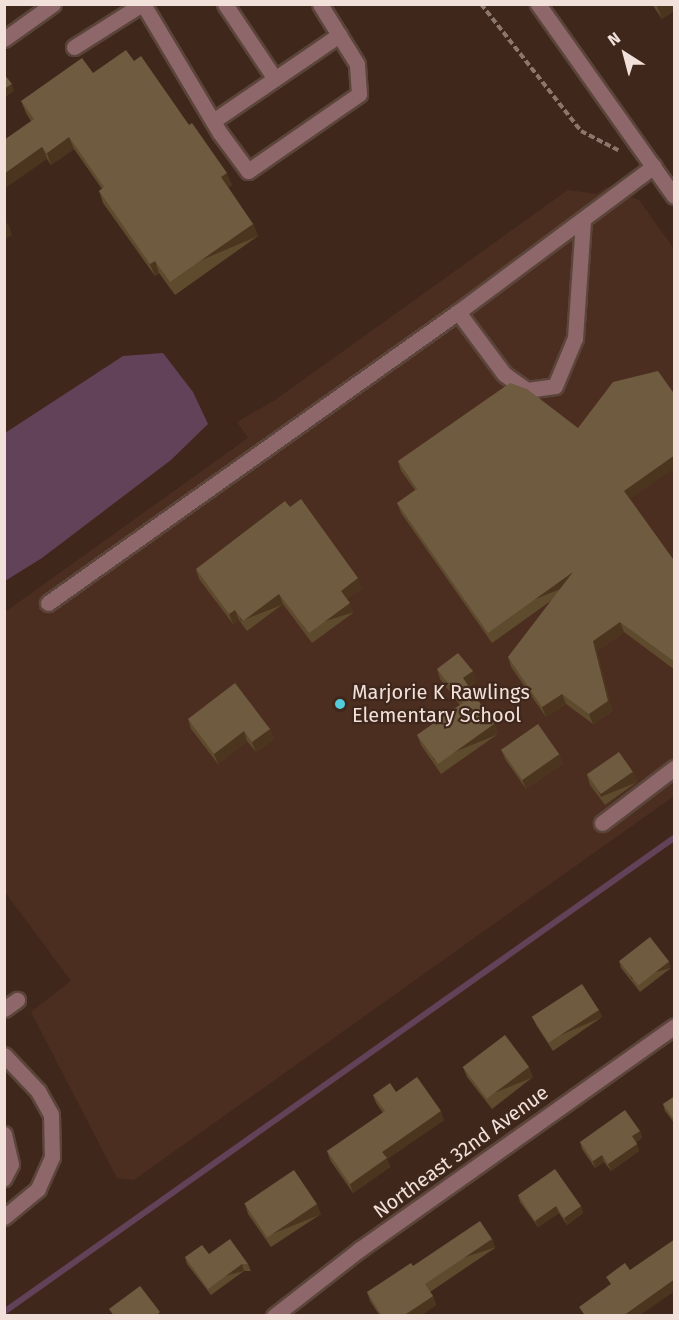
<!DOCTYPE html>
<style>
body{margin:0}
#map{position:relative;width:679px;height:1320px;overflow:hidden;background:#3f271c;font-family:"Fira Sans",sans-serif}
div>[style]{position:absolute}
.built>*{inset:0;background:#4c2e21}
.water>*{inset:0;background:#614258}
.stream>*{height:6px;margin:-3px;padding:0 3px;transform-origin:3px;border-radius:3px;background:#614258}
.path>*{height:4px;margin-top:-2px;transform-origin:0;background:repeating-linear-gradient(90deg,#8c776e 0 6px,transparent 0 9px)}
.roads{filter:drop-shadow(2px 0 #5b453a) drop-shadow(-2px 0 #5b453a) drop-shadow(0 2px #5b453a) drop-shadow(0 -2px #5b453a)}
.minor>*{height:15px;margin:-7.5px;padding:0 7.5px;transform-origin:7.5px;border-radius:7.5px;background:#8e676b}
.wall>*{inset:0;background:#5e4a2d}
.shaded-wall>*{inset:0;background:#4b351e;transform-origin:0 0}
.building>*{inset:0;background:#6e5b40;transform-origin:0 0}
.dots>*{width:16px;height:16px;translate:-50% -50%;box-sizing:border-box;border:3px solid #3f271c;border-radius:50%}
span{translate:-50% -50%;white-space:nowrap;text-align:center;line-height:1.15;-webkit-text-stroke:4.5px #3f271c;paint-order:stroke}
.poi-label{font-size:20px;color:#f1e1da}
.left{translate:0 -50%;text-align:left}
.street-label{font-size:20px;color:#f1e1da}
.frame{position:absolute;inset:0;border:6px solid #f1e1da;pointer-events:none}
.north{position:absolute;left:595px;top:24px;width:60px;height:60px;-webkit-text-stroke:4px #3f271c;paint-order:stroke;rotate:324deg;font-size:16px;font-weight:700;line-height:24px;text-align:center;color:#f1e1da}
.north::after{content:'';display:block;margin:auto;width:21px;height:27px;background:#f1e1da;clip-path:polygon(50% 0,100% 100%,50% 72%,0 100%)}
</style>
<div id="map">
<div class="built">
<div style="clip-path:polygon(606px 187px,639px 200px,674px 249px,674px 796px,134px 1180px,117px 1178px,31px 1012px,71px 981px,5px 892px,5px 612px,248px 438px,237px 422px,275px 400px,568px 190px,597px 194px)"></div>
</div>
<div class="water">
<div style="clip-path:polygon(163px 353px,193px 392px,208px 424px,171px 460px,42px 558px,5px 581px,5px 433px,123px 356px)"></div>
</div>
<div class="stream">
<div style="left:4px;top:1312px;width:821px;rotate:-35.28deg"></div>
</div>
<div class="path">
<div style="left:481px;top:4px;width:162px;rotate:51.8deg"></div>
<div style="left:581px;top:131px;width:42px;rotate:27.2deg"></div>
</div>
<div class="roads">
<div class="minor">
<div style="left:143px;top:4px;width:150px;rotate:59.2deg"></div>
<div style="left:220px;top:133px;width:47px;rotate:53.6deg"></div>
<div style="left:248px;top:171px;width:135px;rotate:-34.7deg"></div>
<div style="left:359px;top:94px;width:30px;rotate:-94deg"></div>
<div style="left:357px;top:64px;width:70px;rotate:-121.7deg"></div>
<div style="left:225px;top:4px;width:90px;rotate:56.3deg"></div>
<div style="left:538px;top:4px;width:235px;rotate:54.7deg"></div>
<div style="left:4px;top:39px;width:60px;rotate:-35.5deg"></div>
<div style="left:74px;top:47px;width:80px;rotate:-32.3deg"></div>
<div style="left:213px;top:121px;width:153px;rotate:-34.3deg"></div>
<div style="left:458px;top:312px;width:77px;rotate:53.4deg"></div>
<div style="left:504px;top:374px;width:28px;rotate:35deg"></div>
<div style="left:527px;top:390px;width:28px;rotate:-8deg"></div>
<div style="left:555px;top:386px;width:52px;rotate:-67.4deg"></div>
<div style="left:575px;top:338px;width:118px;rotate:-86.1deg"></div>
<div style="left:48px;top:603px;width:503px;rotate:-35.37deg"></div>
<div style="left:458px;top:312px;width:244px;rotate:-36.7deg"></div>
<div style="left:602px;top:823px;width:91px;rotate:-37.4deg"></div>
<div style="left:4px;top:1009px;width:16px;rotate:-35deg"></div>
<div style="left:4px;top:1055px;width:50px;rotate:46.6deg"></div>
<div style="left:38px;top:1091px;width:26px;rotate:61deg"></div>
<div style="left:51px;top:1114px;width:43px;rotate:88.7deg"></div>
<div style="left:52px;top:1157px;width:35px;rotate:114deg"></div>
<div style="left:38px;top:1189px;width:44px;rotate:140.5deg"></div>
<div style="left:4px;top:1134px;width:31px;rotate:77deg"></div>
<div style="left:11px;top:1164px;width:16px;rotate:117deg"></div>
<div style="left:274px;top:1316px;width:109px;rotate:-37.9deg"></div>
<div style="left:360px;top:1249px;width:385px;rotate:-35.3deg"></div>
</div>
</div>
<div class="wall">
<div style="clip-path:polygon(652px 4px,675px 4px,675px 10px,662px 19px)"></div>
<div style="clip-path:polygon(134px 61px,189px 125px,232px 185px,228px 187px,253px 224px,258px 236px,175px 295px,159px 273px,155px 276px,103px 203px,99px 191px,102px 189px,74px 149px,51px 165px,47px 159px,31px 121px,26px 113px,21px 101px,93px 73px)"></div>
<div style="clip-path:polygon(398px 461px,630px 499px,675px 562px,675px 670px,624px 632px,597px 651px,612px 711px,593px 724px,566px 704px,546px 717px,511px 667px,508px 657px,552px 600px,492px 643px,401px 513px,397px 503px,415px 490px,401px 471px)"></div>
<div style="clip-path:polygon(196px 569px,362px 588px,347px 599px,353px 613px,312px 643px,283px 604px,247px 631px,239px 620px,233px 624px,199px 579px)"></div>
<div style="clip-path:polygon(437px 669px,476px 681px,469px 687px,494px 724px,498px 734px,441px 774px,421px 745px,417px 735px,460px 705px,440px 679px)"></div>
<div style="clip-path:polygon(188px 719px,270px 729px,274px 739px,256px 752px,247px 741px,218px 764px,191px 729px)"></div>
<div style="clip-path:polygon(501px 749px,559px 754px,562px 764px,526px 789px,505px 759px)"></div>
<div style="clip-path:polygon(633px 772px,637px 782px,605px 805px,590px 785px,587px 775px)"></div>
<div style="clip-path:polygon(619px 961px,671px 968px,640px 992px,621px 968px)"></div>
<div style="clip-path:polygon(599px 1010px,602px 1017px,553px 1051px,536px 1025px,533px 1018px)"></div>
<div style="clip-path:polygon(463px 1067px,533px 1077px,492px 1109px,467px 1077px)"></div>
<div style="clip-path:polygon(396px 1092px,444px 1120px,387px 1159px,390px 1167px,353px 1193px,330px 1160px,327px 1151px,383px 1113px,376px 1103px,373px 1095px)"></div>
<div style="clip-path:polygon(675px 1096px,675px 1124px,665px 1111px,663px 1104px)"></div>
<div style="clip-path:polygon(640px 1131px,642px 1138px,636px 1142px,639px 1151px,611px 1171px,604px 1162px,595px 1168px,582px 1149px,580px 1142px)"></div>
<div style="clip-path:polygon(518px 1195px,581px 1206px,583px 1213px,567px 1225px,559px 1213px,538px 1227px,520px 1202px)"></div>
<div style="clip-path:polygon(245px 1204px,321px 1214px,271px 1247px,248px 1214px)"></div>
<div style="clip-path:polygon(492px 1239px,495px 1248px,430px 1292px,433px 1296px,436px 1305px,420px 1316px,380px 1316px,370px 1301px,367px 1292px,413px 1266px)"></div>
<div style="clip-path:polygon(209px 1254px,248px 1264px,251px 1271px,244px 1271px,211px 1295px,187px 1264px,185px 1257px)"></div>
</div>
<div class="shaded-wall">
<div style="clip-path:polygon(660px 4px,675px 4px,675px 10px,662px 19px,657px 6px)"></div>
<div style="clip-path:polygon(12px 84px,14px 91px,4px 98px,4px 89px)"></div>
<div style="clip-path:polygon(69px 137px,74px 149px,51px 165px,47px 153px)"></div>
<div style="clip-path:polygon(42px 147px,47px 159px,4px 189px,4px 174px)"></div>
<div style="clip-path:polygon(227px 173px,232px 185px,225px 189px,221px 177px)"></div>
<div style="clip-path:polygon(8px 223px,12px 235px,4px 240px,4px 225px)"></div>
<div style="left:253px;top:224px;width:13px;height:101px;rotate:67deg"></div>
<div style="clip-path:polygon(155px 261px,159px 273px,155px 276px,150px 264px)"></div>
<div style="clip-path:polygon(675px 455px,675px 468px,627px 501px,624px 491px)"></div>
<div style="left:573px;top:572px;width:11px;height:105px;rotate:68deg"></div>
<div style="clip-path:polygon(358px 578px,362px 588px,345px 601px,341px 591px)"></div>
<div style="left:279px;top:594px;width:11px;height:45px;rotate:68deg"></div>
<div style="left:350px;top:603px;width:10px;height:51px;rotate:73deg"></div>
<div style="clip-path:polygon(235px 610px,239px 620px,233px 624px,229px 614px)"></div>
<div style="clip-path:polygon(620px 622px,624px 632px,597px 651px,612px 711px,593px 724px,589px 714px,593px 641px)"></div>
<div style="clip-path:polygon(473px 671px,476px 681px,466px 688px,463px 678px)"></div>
<div style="clip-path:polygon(562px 694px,566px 704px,546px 717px,542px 707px)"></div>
<div style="left:494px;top:724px;width:11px;height:69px;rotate:68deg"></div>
<div style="clip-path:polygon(270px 729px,274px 739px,256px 752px,252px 742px)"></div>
<div style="clip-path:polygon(244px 731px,247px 741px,218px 764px,214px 754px)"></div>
<div style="clip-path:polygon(559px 754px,562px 764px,526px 789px,522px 779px)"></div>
<div style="left:633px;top:772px;width:11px;height:39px;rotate:68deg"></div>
<div style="left:669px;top:961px;width:7px;height:41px;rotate:74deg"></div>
<div style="left:599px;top:1010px;width:8px;height:59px;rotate:67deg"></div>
<div style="left:529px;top:1067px;width:11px;height:52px;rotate:68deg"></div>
<div style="clip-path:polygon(441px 1111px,444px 1120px,387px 1159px,390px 1167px,353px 1193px,350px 1184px,382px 1152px)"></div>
<div style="clip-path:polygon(640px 1131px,642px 1138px,634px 1143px,632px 1136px)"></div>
<div style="clip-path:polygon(637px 1144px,639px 1151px,611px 1171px,608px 1164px)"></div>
<div style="clip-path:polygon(602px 1155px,604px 1162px,595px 1168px,593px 1161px)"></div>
<div style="left:317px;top:1204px;width:11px;height:59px;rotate:68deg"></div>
<div style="clip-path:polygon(556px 1206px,559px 1213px,538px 1227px,535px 1221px)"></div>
<div style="clip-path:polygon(581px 1206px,583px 1213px,567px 1225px,564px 1218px)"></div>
<div style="left:492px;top:1239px;width:9px;height:81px;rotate:72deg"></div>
<div style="left:242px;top:1264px;width:7px;height:42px;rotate:74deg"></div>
<div style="clip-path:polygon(675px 1279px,675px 1291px,639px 1316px,623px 1316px)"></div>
<div style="clip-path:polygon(433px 1296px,436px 1305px,420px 1316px,403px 1316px)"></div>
</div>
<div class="building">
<div style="clip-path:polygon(126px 50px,134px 61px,141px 56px,189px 125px,192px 123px,227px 173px,221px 177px,253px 224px,170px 282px,155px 261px,150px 264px,99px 191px,104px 187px,69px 137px,47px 153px,42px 147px,4px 174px,4px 140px,34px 119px,21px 101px,82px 58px,93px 73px)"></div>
<div style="clip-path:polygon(4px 74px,12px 84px,4px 89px)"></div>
<div style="clip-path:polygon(658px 371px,675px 395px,675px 455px,624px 491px,675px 562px,675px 662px,620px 622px,593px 641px,608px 701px,589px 714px,562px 694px,542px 707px,508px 657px,573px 572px,488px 633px,397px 503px,417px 489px,398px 461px,510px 383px,527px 389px,578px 428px,613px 382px)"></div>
<div style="clip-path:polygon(301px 499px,358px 578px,341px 591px,350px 603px,309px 633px,279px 594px,243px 621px,235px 610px,229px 614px,196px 569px,285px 501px,290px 507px)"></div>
<div style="clip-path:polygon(458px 653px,473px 671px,463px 678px,494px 724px,438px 764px,417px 735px,463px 703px,437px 669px)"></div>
<div style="clip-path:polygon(235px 683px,270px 729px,252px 742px,244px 731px,214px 754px,188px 719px)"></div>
<div style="left:538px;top:724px;width:37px;height:45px;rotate:55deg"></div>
<div style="left:619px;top:752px;width:24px;height:39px;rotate:55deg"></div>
<div style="left:650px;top:937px;width:31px;height:39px;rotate:52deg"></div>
<div style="left:582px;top:984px;width:31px;height:60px;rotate:57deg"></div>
<div style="left:505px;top:1035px;width:40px;height:53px;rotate:53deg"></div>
<div style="clip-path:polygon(417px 1077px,441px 1111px,382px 1152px,387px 1158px,350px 1184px,327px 1151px,385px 1111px,373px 1095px,390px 1083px,396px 1092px)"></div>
<div style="clip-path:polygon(675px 1096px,675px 1121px,663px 1104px)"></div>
<div style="clip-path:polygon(625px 1110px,640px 1131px,632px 1136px,637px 1144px,608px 1164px,602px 1155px,593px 1161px,580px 1142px)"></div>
<div style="clip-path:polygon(555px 1169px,581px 1206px,564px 1218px,556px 1206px,535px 1221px,518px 1195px)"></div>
<div style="left:294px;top:1170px;width:41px;height:60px;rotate:56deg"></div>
<div style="clip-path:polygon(480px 1221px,492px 1239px,425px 1284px,433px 1296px,403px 1316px,382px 1316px,367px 1292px,411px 1263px,413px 1266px)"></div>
<div style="clip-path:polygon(230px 1239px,248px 1264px,242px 1264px,208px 1289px,185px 1257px,202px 1245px,209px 1254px)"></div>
<div style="clip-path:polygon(675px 1239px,675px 1279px,623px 1316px,581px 1316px,584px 1314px,579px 1307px,611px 1284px,606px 1277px,625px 1263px,630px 1270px)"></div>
<div style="clip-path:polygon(140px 1286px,160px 1312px,156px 1316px,114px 1316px,109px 1309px)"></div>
</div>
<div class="dots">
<div style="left:340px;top:704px;background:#53cbdb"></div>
</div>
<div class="poi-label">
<span class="left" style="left:352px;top:704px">Marjorie K Rawlings<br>Elementary School</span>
</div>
<div class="street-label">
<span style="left:461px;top:1152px;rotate:-36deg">Northeast 32nd Avenue</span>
</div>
<div class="frame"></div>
<div class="north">N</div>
</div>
